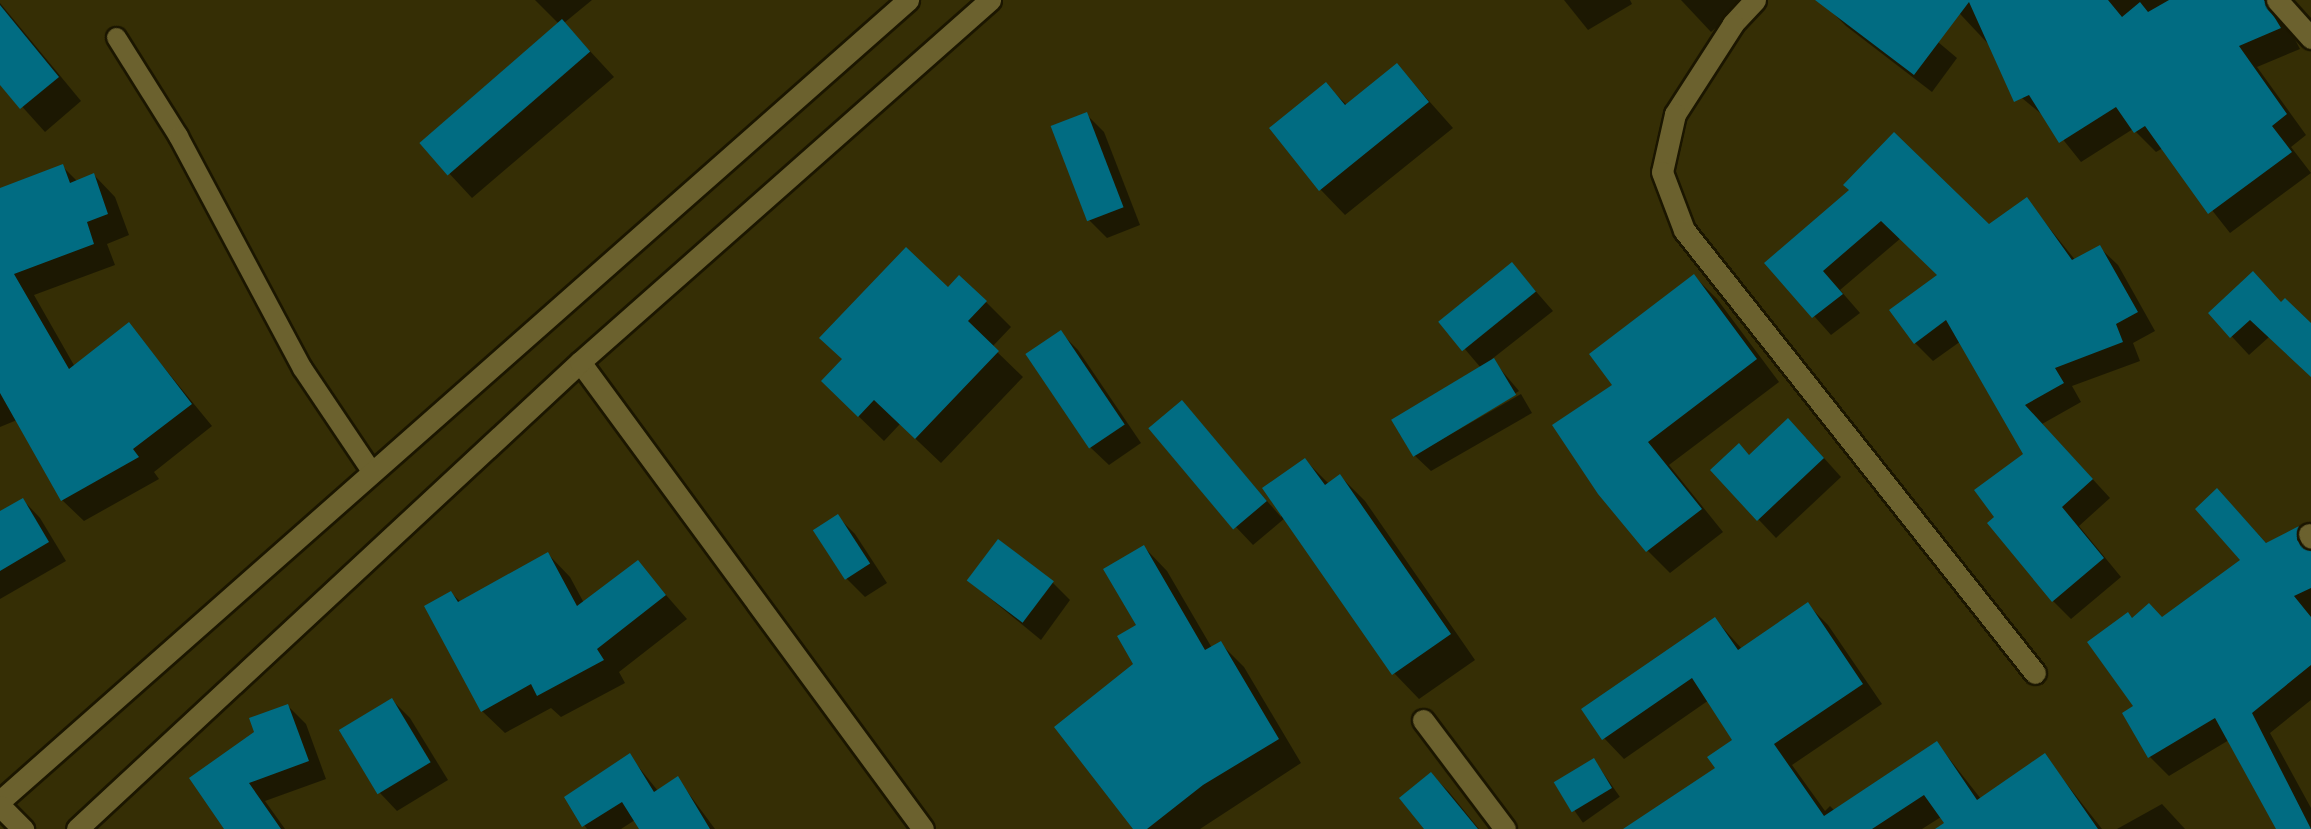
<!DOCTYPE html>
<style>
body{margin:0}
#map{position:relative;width:2311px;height:829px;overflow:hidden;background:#352e05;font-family:Jost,sans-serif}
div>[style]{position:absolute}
.shadow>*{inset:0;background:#0007;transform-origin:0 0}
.building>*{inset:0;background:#016c82;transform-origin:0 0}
.roads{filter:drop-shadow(2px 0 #1b1600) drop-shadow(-2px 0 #1b1600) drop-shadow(0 2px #1b1600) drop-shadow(0 -2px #1b1600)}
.service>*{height:19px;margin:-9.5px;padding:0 9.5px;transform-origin:9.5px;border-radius:9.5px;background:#6b612e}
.minor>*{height:21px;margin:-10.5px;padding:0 10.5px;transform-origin:10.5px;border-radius:10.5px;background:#6b612e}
.tertiary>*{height:21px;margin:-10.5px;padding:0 10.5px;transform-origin:10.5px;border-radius:10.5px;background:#6b612e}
span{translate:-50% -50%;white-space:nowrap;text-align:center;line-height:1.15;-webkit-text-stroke:7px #1a1603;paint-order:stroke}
</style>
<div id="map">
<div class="shadow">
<div style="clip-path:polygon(535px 0,592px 0,564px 23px,614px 77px,472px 198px,421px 143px,559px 24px)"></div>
<div style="clip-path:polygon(1564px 0,1630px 0,1632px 4px,1588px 30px)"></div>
<div style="clip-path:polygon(1681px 0,1749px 0,1711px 32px)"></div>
<div style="clip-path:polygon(1834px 0,1888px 0,1957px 58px,1932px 92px,1846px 26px,1828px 8px)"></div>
<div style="clip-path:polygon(1947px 0,2274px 0,2300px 49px,2257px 67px,2306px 135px,2291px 147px,2311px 173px,2230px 233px,2163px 148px,2156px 152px,2133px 129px,2081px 162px,2045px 117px,2022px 98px,1992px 48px)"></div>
<div style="clip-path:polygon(0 3px,81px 101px,45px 132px,0 82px)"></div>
<div style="clip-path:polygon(1397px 65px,1453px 128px,1345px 215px,1320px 189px,1326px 85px,1347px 105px)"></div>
<div style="clip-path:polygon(1086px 114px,1104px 132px,1140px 225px,1107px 238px,1089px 220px)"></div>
<div style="clip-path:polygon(62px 166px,78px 182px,94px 175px,115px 197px,129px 235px,107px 244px,115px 265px,34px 295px,75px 367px,129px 325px,212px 426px,154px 472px,159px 479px,84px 521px,62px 500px,17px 420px,0 427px,0 190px)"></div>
<div style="clip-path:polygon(1851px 190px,1989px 226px,2026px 199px,2076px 261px,2099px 247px,2118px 265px,2155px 331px,2133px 343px,2140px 361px,2072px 386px,2081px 402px,2042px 424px,2110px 498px,2079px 526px,2121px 577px,2071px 619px,2053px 601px,1996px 518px,2025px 455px,1961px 341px,1933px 361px,1915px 343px,1940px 276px,1901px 238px,1840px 290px,1860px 313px,1831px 335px,1767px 263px)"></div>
<div style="clip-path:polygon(1512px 264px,1553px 311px,1492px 359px,1519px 391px,1416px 454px,1521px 394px,1532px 413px,1431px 471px,1413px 454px,1481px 368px,1441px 321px)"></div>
<div style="clip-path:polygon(1694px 276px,1717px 299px,1779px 382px,1669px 465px,1723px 532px,1670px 573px,1648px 551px,1614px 385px)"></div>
<div style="clip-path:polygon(948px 290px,986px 302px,1011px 327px,992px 347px,1023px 377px,941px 463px,900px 424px,884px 441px,848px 406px)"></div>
<div style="clip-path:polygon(2282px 304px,2311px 325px,2311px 376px,2269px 337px,2249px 355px,2210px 313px)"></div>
<div style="clip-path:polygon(1060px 332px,1078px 350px,1141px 443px,1109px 465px,1091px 448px)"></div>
<div style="clip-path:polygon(1182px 403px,1281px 517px,1305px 460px,1329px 484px,1340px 476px,1365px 501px,1475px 660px,1419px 699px,1394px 673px,1285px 518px,1253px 545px,1236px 527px)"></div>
<div style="clip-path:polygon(1806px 438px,1841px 477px,1776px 538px,1712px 470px)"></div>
<div style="clip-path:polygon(23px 500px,40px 518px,66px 561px,0 599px,0 513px)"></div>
<div style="clip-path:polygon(2236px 510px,2267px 544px,2298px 528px,2311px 540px,2311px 700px,2270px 733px,2311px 808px,2311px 829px,2278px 829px,2229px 740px,2169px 776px,2150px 757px,2124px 713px,2136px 707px,2133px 620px,2163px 618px,2243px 560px)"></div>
<div style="clip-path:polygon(837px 516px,855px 534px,887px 583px,865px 597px,847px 579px)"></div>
<div style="clip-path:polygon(1144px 547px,1167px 571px,1212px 648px,1220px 643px,1244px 667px,1301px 763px,1200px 829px,1135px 829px,1135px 665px)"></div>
<div style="clip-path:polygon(548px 554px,570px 577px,584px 603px,638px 563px,687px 619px,619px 672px,625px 683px,561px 717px,551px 708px,505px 733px,482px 711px,451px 593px,461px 602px)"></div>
<div style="clip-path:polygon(969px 581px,1053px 583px,1070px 600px,1041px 640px)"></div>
<div style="clip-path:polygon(1808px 605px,1828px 625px,1882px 704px,1792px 765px,1825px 811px,1830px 806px,1835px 811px,1937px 743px,1981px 799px,2044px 755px,2102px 829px,1950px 829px,1941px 817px,1922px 829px,1639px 829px,1717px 768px,1734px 740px,1709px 700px,1624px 759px,1604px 738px,1715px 619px,1742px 649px)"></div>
<div style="clip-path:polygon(392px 700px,410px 718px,448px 780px,397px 811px,380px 793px)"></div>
<div style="clip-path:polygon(288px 706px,306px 724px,326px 779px,265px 801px,285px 829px,226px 829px,256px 733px)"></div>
<div style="clip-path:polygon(629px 755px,658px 791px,678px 779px,715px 829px,641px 829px,635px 820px,621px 829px,587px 829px,584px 825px)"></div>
<div style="left:1594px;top:760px;width:45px;height:45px;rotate:55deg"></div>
<div style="clip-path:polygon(1431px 774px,1449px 792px,1479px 829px,1426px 829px)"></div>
<div style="clip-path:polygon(2162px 804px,2185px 829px,2117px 829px)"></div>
</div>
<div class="building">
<div style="clip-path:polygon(1815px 0,2108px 0,2122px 17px,2140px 2px,2148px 12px,2169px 0,2264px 0,2281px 28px,2239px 46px,2287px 114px,2272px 126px,2292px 152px,2208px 214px,2145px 126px,2134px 133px,2116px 107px,2059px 143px,2029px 95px,2014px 102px,1969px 2px,1914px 75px)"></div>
<div style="clip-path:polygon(0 5px,59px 77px,20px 109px,0 85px)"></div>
<div style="left:562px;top:19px;width:43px;height:189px;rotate:49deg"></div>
<div style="clip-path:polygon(1397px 63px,1429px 102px,1319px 191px,1269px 128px,1326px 82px,1345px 105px)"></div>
<div style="left:1087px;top:112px;width:102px;height:39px;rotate:69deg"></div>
<div style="clip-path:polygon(1894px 132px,1989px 224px,2027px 197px,2072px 260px,2100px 245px,2138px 312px,2116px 324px,2123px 342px,2055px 368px,2064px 383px,2025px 405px,2093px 479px,2062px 507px,2104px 558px,2052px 602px,1987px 523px,1994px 517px,1974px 490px,2023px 454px,1946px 320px,1914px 344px,1889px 310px,1937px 275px,1881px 221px,1823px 271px,1843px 294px,1812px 318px,1764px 263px,1849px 190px,1843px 185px)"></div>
<div style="clip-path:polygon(63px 164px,70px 183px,94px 173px,108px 214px,87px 222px,94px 244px,14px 274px,69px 369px,129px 322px,192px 404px,133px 449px,139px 457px,61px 501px,0 393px,0 188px)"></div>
<div style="clip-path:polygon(906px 247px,948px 287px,959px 275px,987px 301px,968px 321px,999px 351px,915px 439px,874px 400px,858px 417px,821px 381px,842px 359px,819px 338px)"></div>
<div style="left:1512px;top:262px;width:38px;height:95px;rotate:51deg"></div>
<div style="clip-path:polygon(2253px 271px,2281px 302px,2285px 298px,2311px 323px,2311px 377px,2250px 320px,2230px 338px,2208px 313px)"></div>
<div style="clip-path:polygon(1694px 274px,1757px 359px,1648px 442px,1702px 509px,1646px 552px,1598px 494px,1552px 425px,1612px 385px,1589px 354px)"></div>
<div style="left:1061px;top:330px;width:114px;height:43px;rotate:56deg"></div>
<div style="left:1494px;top:358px;width:43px;height:120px;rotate:59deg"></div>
<div style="left:1182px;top:400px;width:132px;height:44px;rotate:50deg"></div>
<div style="clip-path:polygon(1788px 418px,1824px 458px,1757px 521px,1710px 470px,1739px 443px,1749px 455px)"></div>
<div style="clip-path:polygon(1305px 458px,1325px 485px,1340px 474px,1451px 634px,1392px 675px,1262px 488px)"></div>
<div style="clip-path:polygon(2217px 488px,2266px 543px,2299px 526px,2297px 540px,2311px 551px,2311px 588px,2294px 596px,2311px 617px,2311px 665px,2252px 713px,2311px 829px,2276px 829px,2215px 718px,2148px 758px,2122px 713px,2133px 706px,2087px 642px,2128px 612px,2132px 618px,2149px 603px,2162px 617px,2240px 560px,2195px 509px)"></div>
<div style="clip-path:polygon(23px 498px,49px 542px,0 571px,0 511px)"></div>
<div style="left:838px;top:514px;width:59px;height:30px;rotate:57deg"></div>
<div style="left:998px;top:539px;width:70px;height:52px;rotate:37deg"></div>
<div style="clip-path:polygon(1144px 545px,1205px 650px,1221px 641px,1279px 739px,1203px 785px,1147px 829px,1133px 829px,1054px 727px,1133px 664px,1117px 636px,1136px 625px,1103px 569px)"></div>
<div style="clip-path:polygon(548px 552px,577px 606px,638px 560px,666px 595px,597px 649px,604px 660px,537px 696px,531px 684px,481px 712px,424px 606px,451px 591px,458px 602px)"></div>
<div style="clip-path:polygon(1808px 602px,1863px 684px,1774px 744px,1824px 816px,1937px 741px,1977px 800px,2045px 753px,2098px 829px,1935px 829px,1944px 823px,1924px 795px,1872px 829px,1623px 829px,1715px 768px,1707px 757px,1732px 740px,1692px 678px,1602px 740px,1581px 709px,1715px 617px,1738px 650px)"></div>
<div style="left:392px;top:698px;width:75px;height:62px;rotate:59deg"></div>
<div style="clip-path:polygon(288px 704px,309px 761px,249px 783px,281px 829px,224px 829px,189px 778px,254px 732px,249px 718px)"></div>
<div style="clip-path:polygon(630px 753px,654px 792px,678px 776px,710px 829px,639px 829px,622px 802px,582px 827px,564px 797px)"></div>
<div style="left:1594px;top:758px;width:35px;height:47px;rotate:59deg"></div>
<div style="clip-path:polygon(1431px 772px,1478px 829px,1424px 829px,1399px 798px)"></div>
</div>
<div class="roads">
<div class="service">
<div style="left:116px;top:37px;width:117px;rotate:57.9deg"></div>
<div style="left:178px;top:136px;width:263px;rotate:61.9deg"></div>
<div style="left:302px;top:368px;width:125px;rotate:56.1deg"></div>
</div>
<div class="minor">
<div style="left:1755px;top:0;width:33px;rotate:133deg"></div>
<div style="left:1733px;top:24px;width:107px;rotate:122.8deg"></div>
<div style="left:1675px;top:114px;width:59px;rotate:102.6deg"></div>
<div style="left:1662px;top:172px;width:62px;rotate:69.2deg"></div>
<div style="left:1684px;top:230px;width:565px;rotate:51.61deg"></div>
<div style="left:2277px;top:0;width:51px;rotate:48.2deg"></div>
<div style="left:580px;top:362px;width:579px;rotate:53.7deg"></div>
<div style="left:2309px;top:534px;width:4px;rotate:63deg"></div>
<div style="left:1423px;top:720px;width:136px;rotate:53deg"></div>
</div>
<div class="tertiary">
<div style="left:0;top:801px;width:1211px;rotate:-41.42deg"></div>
<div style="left:0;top:806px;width:33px;rotate:45deg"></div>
<div style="left:77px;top:829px;width:686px;rotate:-42.87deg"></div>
<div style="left:580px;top:362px;width:547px;rotate:-41.44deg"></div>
</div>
</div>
</div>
